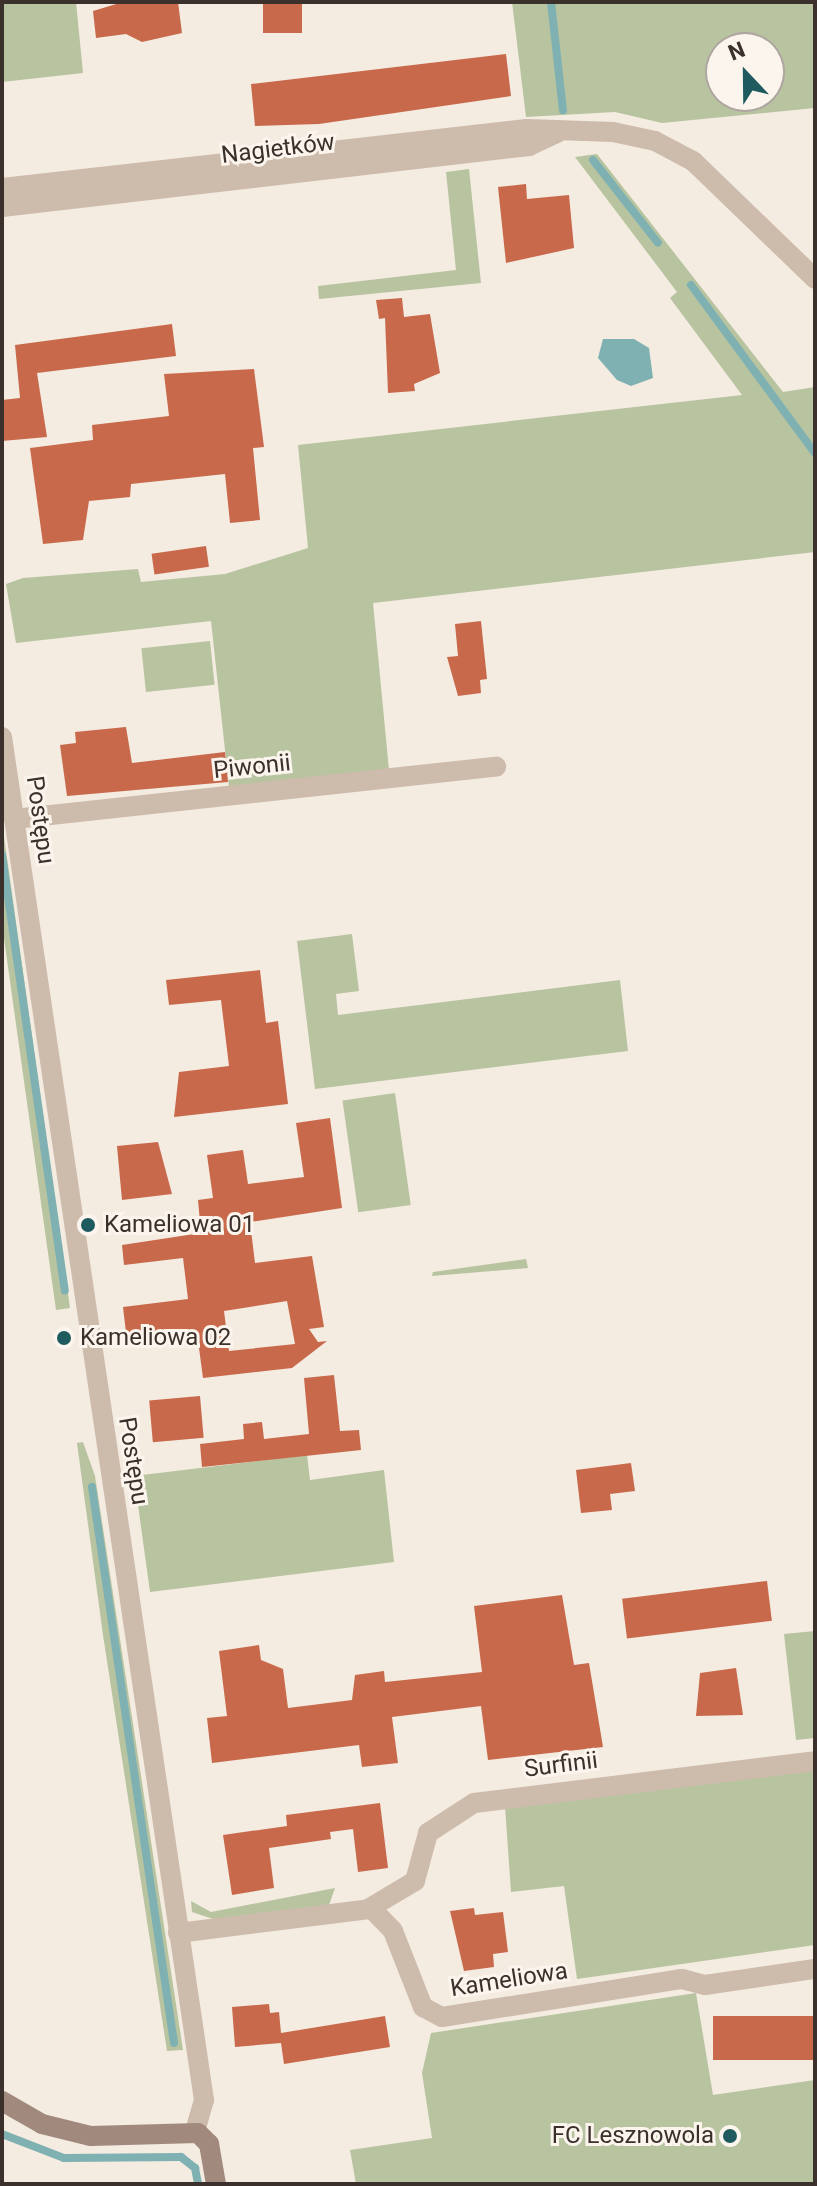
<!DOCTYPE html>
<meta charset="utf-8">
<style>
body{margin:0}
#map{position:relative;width:817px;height:2186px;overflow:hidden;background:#f4ebe1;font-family:Roboto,sans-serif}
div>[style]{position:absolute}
.green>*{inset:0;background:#b8c4a0;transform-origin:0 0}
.water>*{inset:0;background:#7fb0b2}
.stream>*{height:8px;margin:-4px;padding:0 4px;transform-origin:4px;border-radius:4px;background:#7fb0b2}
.building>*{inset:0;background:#c8694b;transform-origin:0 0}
.street>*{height:20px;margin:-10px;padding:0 10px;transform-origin:10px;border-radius:10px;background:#cdbbac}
.secondary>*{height:20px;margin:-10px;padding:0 10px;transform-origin:10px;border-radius:10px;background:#a18a7d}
.dots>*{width:22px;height:22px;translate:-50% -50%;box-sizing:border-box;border:4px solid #fbf5ee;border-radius:50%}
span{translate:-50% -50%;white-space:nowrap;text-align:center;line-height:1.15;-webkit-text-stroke:6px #fbf5ee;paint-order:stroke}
.street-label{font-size:24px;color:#3b302b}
.poi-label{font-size:24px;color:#3b302b}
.left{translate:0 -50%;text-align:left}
.right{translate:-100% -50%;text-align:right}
.frame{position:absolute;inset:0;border:4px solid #3b302b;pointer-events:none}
.north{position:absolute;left:705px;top:32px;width:80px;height:80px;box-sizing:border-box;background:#fbf5ee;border:2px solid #aea6a0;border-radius:50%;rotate:338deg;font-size:22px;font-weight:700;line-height:32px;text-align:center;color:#3b302b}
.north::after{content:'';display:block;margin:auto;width:28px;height:36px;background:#1f5a5e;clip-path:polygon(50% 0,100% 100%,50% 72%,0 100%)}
</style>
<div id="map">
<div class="green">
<div style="clip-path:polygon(2px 2px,76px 2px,83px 73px,2px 82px)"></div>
<div style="clip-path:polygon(evenodd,512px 2px,815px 2px,815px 108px,662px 123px,615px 112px,526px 117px,512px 2px,721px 48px,769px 48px,769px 96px,721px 96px,721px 48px)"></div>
<div style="clip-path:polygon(597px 154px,783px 392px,815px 387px,815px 552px,373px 603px,389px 770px,229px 787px,211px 621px,16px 643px,6px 584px,23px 578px,138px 569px,141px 582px,225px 574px,308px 548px,298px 445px,742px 395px,670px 298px,677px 292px,575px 157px)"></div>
<div style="clip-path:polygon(469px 169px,481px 283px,319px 299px,318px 286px,456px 270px,446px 172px)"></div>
<div style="left:210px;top:641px;width:44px;height:69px;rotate:84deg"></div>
<div style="clip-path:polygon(2px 822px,70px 1308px,56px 1310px,2px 924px)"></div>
<div style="clip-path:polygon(352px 934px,359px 991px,336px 994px,338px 1015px,620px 980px,628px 1051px,315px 1089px,297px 941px)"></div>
<div style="left:395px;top:1093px;width:113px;height:53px;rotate:82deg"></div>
<div style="clip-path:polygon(526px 1259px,528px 1268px,432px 1276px,433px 1272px)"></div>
<div style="clip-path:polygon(83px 1442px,95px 1476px,183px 2050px,167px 2051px,103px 1635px,77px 1443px)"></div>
<div style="clip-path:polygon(307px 1455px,310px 1480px,384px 1470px,394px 1562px,150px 1592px,134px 1476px)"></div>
<div style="clip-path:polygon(815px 1631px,815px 1738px,796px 1740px,784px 1634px)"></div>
<div style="clip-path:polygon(815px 1768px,815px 1945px,577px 1979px,564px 1886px,511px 1892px,505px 1806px)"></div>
<div style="clip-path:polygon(335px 1888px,329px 1905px,213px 1919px,192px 1912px,191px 1901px,211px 1912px)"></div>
<div style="clip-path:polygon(696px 1993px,713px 2095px,815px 2080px,815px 2184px,356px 2184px,350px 2150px,432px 2138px,422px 2073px,431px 2033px)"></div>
</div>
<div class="water">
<div style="clip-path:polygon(603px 339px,634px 339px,649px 348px,653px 378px,631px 386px,617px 380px,598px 358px)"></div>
</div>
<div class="stream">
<div style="left:551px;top:2px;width:109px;rotate:83.7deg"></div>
<div style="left:593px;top:160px;width:105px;rotate:51.9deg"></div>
<div style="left:691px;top:285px;width:209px;rotate:53.6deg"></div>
<div style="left:2px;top:855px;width:440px;rotate:81.8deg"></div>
<div style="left:92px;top:1487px;width:562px;rotate:81.61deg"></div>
<div style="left:2px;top:2134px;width:66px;rotate:21.2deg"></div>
<div style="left:64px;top:2158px;width:117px;rotate:-0.5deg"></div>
<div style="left:181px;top:2157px;width:18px;rotate:38deg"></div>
<div style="left:195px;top:2168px;width:16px;rotate:79deg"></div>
</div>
<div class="building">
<div style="clip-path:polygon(123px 2px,178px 2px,182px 33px,142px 42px,126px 34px,96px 38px,93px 11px)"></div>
<div style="left:263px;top:2px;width:39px;height:31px"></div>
<div style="clip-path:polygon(506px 54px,511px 96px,319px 124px,255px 126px,251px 84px)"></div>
<div style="clip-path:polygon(526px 184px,527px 199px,569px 195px,574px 248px,506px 263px,498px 187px)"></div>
<div style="clip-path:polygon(402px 298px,404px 317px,430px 314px,440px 373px,414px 384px,415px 391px,388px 393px,385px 318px,379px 319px,376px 300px)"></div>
<div style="clip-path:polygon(172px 324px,176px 356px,37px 373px,47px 437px,2px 441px,2px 400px,20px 398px,15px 345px)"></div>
<div style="clip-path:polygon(254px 369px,264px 447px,253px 448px,260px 520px,230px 523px,225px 474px,131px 484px,130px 497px,89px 501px,83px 540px,43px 544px,30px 448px,93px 440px,92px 425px,169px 416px,164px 374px)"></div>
<div style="left:206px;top:546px;width:21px;height:55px;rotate:82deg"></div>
<div style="clip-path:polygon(481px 621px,487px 679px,480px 680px,481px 693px,458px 696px,447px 657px,458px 656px,455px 624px)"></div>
<div style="clip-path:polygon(126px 727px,132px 763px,225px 752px,228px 782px,67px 796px,60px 745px,76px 743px,75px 732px)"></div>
<div style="clip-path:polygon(260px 970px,266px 1023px,278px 1021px,288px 1104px,174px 1117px,179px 1072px,229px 1066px,221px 1000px,169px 1005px,166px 980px)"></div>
<div style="clip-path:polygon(evenodd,330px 1118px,342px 1208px,250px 1222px,255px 1263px,312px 1256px,324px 1327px,309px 1329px,318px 1342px,327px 1341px,292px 1368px,203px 1378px,197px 1333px,127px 1341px,123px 1307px,188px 1299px,183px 1258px,124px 1265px,122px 1245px,201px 1233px,198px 1200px,213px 1198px,207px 1155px,243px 1150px,248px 1184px,304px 1177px,296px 1123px,330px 1118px,287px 1301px,295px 1344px,229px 1351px,224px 1311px,287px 1301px)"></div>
<div style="clip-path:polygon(158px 1142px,172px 1194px,122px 1200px,117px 1146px)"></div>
<div style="clip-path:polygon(334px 1375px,340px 1431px,359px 1430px,361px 1450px,202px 1467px,200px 1444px,244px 1439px,243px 1424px,262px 1422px,264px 1439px,309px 1434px,304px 1378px)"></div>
<div style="left:200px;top:1396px;width:42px;height:51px;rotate:85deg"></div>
<div style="clip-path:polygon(631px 1463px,635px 1491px,610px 1494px,612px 1510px,581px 1513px,576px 1470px)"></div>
<div style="left:767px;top:1581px;width:40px;height:146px;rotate:83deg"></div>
<div style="clip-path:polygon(562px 1595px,574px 1665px,589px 1663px,603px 1747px,488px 1760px,481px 1706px,392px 1717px,398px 1763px,362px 1767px,359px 1745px,212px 1763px,207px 1718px,227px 1716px,219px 1651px,259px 1645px,261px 1660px,283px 1669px,288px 1708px,352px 1700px,355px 1675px,384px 1671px,385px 1682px,482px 1672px,474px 1606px)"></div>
<div style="clip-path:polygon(736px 1668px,743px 1715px,696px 1716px,700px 1673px)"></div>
<div style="clip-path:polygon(380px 1803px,388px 1868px,358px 1872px,353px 1829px,330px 1832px,331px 1839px,269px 1848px,274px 1888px,232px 1895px,223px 1835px,287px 1826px,286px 1815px)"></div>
<div style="clip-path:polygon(474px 1908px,475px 1915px,503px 1912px,508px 1952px,493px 1954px,494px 1967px,464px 1971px,450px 1911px)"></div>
<div style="clip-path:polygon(269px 2004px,270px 2013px,279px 2012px,281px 2033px,385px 2016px,390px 2047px,284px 2064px,281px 2043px,235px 2047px,232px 2007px)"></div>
<div style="left:815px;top:2016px;width:44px;height:102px;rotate:90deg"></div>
</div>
<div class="street">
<div style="left:2px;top:188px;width:528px;rotate:-6.41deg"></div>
<div style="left:527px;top:129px;width:86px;rotate:2deg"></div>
<div style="left:613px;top:132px;width:43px;rotate:12.1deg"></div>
<div style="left:655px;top:141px;width:43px;rotate:27.8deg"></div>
<div style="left:693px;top:161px;width:170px;rotate:44deg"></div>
<div style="left:2px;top:207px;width:531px;rotate:-6.6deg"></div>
<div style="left:529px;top:146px;width:31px;rotate:-25deg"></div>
<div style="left:2px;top:737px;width:1378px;rotate:81.57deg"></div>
<div style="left:204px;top:2100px;width:33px;rotate:106deg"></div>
<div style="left:14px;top:819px;width:485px;rotate:-6.2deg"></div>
<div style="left:368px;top:1909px;width:55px;rotate:-30.8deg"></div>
<div style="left:415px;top:1881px;width:50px;rotate:-74.8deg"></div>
<div style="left:428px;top:1833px;width:55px;rotate:-33.1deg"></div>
<div style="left:474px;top:1803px;width:344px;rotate:-7deg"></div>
<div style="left:178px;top:1933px;width:195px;rotate:-7.1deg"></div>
<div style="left:372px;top:1909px;width:30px;rotate:46deg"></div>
<div style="left:393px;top:1931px;width:82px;rotate:68.5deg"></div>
<div style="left:423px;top:2007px;width:21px;rotate:28deg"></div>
<div style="left:442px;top:2017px;width:243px;rotate:-9deg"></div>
<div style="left:682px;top:1979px;width:24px;rotate:15deg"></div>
<div style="left:705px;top:1985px;width:111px;rotate:-8.3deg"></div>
</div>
<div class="secondary">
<div style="left:2px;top:2101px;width:46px;rotate:29.9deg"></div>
<div style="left:42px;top:2124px;width:50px;rotate:13.8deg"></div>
<div style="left:91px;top:2136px;width:107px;rotate:-1.6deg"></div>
<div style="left:198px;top:2133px;width:16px;rotate:45deg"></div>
<div style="left:209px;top:2144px;width:41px;rotate:80.1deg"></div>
</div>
<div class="dots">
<div style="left:88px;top:1225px;background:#1f5a5e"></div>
<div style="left:64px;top:1338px;background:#1f5a5e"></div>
<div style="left:730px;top:2136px;background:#1f5a5e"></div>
</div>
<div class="street-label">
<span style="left:278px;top:149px;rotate:-7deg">Nagietków</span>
<span style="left:252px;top:767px;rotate:-6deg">Piwonii</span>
<span style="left:40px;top:820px;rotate:82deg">Postępu</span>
<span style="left:133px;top:1461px;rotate:81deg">Postępu</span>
<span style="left:561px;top:1765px;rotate:-7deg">Surfinii</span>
<span style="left:509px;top:1980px;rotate:-9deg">Kameliowa</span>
</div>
<div class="poi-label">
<span class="left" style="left:104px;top:1225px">Kameliowa 01</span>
<span class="left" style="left:80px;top:1338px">Kameliowa 02</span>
<span class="right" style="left:714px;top:2136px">FC Lesznowola</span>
</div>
<div class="frame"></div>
<div class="north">N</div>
</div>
